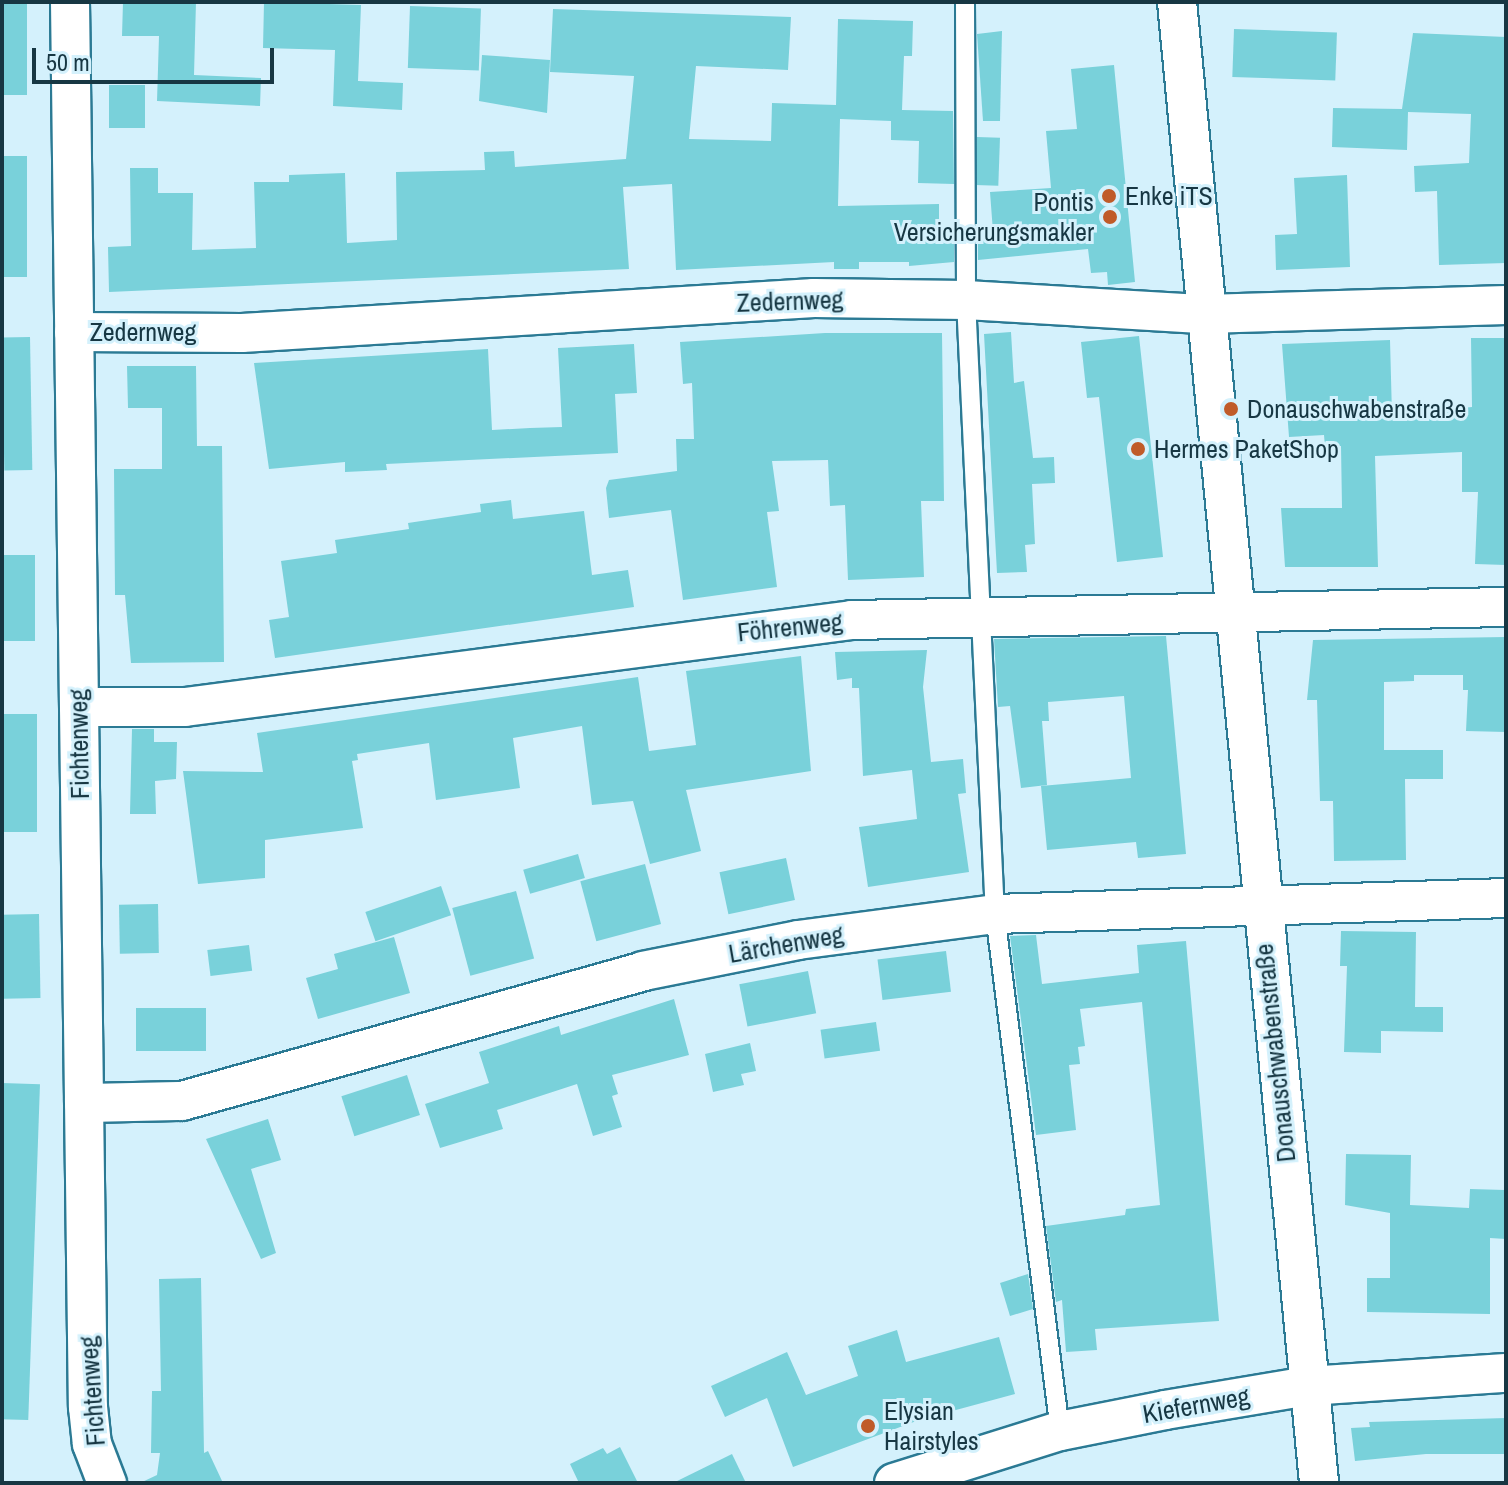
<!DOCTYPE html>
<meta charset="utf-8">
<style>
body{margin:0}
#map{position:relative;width:1508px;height:1485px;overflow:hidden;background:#d4f1fc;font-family:"Archivo Narrow",sans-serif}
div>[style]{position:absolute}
.building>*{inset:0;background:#79d1da;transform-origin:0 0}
.roads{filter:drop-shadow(2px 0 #2b7a94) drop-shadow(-2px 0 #2b7a94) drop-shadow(0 2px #2b7a94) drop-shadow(0 -2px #2b7a94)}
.service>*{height:18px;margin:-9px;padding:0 9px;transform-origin:9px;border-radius:9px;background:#fff}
.minor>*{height:38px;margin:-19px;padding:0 19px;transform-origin:19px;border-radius:19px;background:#fff}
.dots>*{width:22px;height:22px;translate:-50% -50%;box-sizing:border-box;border:4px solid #d4f1fc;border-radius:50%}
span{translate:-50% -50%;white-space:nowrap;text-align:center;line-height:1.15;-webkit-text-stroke:6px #d4f1fc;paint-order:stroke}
.poi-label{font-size:26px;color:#173743}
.left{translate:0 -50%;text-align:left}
.right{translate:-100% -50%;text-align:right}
.street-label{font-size:26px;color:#173743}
.frame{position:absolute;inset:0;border:4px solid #173743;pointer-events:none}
.scale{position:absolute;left:32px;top:48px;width:242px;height:36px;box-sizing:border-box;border:4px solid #173743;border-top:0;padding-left:10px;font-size:24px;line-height:28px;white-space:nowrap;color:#173743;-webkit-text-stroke:6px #d4f1fc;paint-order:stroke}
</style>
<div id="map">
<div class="building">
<div style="left:2px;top:2px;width:25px;height:93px"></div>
<div style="clip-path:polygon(123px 2px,196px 2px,194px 75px,261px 78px,260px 106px,157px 101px,159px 36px,122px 36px)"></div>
<div style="clip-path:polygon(264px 2px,361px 5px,358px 81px,403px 83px,402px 110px,333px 106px,335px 50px,263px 48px)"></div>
<div style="left:410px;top:6px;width:71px;height:62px;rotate:2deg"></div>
<div style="clip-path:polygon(553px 9px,791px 17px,788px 70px,696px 66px,689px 139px,771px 141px,772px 103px,836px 105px,838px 19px,913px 21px,912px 56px,904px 56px,902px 110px,953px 111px,954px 184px,918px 183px,919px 141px,891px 140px,891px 121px,840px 119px,838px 206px,939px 204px,939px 237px,954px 236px,954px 262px,909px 266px,909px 262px,859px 262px,859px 269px,834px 269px,834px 262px,676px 270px,672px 184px,623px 187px,629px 269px,109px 292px,108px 247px,131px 246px,130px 168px,158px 168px,158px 193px,193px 193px,192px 250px,256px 248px,254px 182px,289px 182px,289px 175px,345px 173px,347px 243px,397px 240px,396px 172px,485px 170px,484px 152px,514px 151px,515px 167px,626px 159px,634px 76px,550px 72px)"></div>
<div style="left:1234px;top:29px;width:103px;height:48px;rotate:2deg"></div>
<div style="clip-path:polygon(1002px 31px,1000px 121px,983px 121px,977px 34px)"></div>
<div style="clip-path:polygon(1413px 33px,1506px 37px,1506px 263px,1439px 265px,1437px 191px,1415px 192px,1414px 166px,1469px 163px,1471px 114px,1408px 112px,1407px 150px,1332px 147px,1333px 108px,1402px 109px)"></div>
<div style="clip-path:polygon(482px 55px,550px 60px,547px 113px,479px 101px)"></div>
<div style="clip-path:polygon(1114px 65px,1135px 282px,1108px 285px,1107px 272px,1091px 273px,1088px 249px,978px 260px,978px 234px,993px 232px,990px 192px,1051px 188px,1046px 131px,1077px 129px,1071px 69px)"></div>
<div style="left:145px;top:85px;width:43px;height:36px;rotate:90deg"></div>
<div style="left:977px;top:137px;width:23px;height:48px;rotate:2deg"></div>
<div style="left:2px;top:156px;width:25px;height:121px"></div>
<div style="clip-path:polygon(1347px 175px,1350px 267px,1276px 270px,1275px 235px,1297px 234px,1294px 178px)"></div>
<div style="clip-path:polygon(1011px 332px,1014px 383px,1024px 381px,1033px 458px,1054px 457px,1055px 483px,1032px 484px,1035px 544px,1025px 545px,1027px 572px,997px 573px,984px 334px)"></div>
<div style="clip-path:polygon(825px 333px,942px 333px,944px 501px,921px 501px,924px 577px,848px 580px,845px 505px,830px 506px,828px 460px,772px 461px,779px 511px,767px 512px,777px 587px,683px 600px,671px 510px,609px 518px,606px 488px,609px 480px,677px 471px,676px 439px,694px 439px,692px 383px,683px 384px,680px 342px)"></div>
<div style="clip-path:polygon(1139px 336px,1163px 557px,1117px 562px,1099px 397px,1087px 398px,1081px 342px)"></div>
<div style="left:30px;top:337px;width:133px;height:28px;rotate:89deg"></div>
<div style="clip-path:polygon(1471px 338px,1506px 338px,1506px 565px,1475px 564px,1478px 492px,1462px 492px,1462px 452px,1375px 456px,1378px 567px,1285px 567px,1281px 508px,1342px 508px,1341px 446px,1325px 447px,1324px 435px,1289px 437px,1282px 344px,1390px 340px,1392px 415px,1472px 407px)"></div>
<div style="clip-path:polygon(634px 344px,637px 393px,615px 394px,618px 453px,386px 464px,387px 470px,345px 472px,345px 462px,269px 469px,254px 363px,488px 349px,492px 430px,530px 428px,562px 427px,558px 348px)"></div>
<div style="clip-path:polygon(127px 366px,196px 366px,197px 446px,222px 446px,224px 662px,131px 663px,125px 595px,115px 595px,114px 469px,162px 469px,162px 408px,128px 408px)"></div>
<div style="clip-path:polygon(511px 500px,513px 519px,584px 511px,592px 575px,628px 570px,634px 607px,275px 658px,269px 620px,289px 617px,281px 561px,337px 553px,335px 540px,409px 529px,408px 523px,481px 512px,480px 504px)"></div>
<div style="left:2px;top:555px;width:33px;height:86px"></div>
<div style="clip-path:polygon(1166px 636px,1186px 854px,1138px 858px,1136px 842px,1047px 850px,1041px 786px,1131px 778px,1124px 696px,1048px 702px,1049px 721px,1042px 721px,1047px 785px,1021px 788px,1010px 706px,998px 707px,994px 639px)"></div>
<div style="clip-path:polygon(1506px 637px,1506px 732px,1466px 731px,1468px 690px,1463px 690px,1463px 675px,1414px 675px,1414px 681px,1384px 682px,1384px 750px,1443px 750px,1443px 779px,1405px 779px,1406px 860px,1334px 861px,1333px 801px,1320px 801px,1317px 700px,1307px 700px,1313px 640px)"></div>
<div style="clip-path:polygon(927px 650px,923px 687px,931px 762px,963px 759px,966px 793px,958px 794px,969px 872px,868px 887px,859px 827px,917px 819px,912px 770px,863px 776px,859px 688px,852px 688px,852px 678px,837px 680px,835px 652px)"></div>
<div style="clip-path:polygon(801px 656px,811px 771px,686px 790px,701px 851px,650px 864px,633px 801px,592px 805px,582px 726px,513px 738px,520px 788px,436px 800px,429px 743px,357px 754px,358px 760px,352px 761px,363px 828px,265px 840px,265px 878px,198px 884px,183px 771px,263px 772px,257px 733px,638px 677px,649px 751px,696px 745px,686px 671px)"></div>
<div style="left:2px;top:714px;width:35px;height:118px"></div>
<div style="clip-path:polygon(132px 729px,154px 729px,154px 742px,177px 742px,176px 779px,155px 781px,156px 814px,130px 814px)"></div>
<div style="left:578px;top:854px;width:25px;height:57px;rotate:74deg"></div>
<div style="left:786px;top:858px;width:43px;height:68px;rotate:78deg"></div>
<div style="left:645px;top:864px;width:62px;height:67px;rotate:75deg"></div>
<div style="left:441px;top:886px;width:31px;height:80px;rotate:71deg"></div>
<div style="left:516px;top:891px;width:70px;height:66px;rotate:75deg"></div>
<div style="left:158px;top:904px;width:49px;height:39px;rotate:89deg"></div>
<div style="left:39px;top:914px;width:84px;height:37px;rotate:89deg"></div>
<div style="clip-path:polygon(1341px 931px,1416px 932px,1415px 1007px,1443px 1007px,1443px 1032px,1381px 1031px,1381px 1053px,1344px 1052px,1347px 966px,1340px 966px)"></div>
<div style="clip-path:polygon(1036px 935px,1042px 984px,1139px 973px,1137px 945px,1186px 941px,1219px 1321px,1095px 1329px,1097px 1350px,1066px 1352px,1062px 1300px,1056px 1302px,1046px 1226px,1125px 1215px,1126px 1209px,1160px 1205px,1142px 1002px,1080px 1009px,1085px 1046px,1078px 1047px,1080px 1064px,1069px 1065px,1076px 1130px,1036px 1135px,1010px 936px)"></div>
<div style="clip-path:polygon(394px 937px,410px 993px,318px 1019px,306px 978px,338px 969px,334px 954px)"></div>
<div style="left:249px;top:945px;width:26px;height:42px;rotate:83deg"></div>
<div style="left:946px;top:951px;width:41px;height:69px;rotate:83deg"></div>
<div style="left:808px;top:971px;width:43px;height:70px;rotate:79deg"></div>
<div style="clip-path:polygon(674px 999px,689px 1055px,612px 1075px,618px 1094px,612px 1096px,622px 1127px,593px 1136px,577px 1084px,497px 1110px,503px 1129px,440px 1148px,425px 1104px,489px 1083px,479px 1052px,559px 1026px,561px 1035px)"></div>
<div style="left:136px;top:1008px;width:70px;height:43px"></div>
<div style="left:876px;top:1022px;width:29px;height:56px;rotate:82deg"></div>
<div style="clip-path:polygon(750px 1043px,756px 1071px,741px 1074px,744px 1085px,713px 1092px,705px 1054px)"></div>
<div style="left:407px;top:1075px;width:42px;height:69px;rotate:72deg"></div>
<div style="left:2px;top:1083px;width:38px;height:336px;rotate:2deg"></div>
<div style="clip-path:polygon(268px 1119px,281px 1160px,251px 1169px,276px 1253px,261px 1259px,206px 1139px)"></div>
<div style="clip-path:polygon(1346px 1154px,1411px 1155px,1410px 1205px,1469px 1208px,1470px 1189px,1505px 1190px,1506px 1239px,1490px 1238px,1490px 1314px,1367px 1312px,1367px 1278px,1390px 1278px,1390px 1213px,1345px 1205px)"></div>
<div style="clip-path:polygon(1028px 1274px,1033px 1309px,1010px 1316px,1000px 1283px)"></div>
<div style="clip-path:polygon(201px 1278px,204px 1453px,208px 1451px,223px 1483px,140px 1483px,157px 1475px,160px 1453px,151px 1453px,152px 1391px,161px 1391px,159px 1279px)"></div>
<div style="clip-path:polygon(897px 1330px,906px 1362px,999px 1337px,1015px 1394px,919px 1420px,793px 1467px,767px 1398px,725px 1417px,711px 1386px,787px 1352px,806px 1395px,858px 1376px,848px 1346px)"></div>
<div style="clip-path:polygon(1506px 1418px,1506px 1454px,1426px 1454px,1355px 1461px,1351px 1428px,1370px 1427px,1369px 1422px)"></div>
<div style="clip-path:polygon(620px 1447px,638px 1483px,579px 1483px,570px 1464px,603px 1448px,607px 1454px)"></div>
<div style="clip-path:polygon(732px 1454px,746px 1483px,673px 1483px)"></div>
</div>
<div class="roads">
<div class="service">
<div style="left:965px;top:2px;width:298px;rotate:89.8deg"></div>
<div style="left:966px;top:300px;width:615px;rotate:87.3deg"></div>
<div style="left:995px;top:914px;width:521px;rotate:82.83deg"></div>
</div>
<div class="minor">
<div style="left:70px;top:2px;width:1405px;rotate:89.27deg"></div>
<div style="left:88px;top:1407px;width:37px;rotate:84deg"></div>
<div style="left:92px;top:1444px;width:42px;rotate:69deg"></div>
<div style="left:1177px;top:2px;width:1488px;rotate:84.52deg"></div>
<div style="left:74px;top:332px;width:168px;rotate:0.3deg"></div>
<div style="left:242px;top:333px;width:573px;rotate:-3.5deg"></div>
<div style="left:814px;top:298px;width:152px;rotate:0.8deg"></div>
<div style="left:966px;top:300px;width:239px;rotate:3.4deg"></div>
<div style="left:1205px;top:314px;width:301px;rotate:-1.7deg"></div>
<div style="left:79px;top:707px;width:106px"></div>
<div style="left:185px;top:707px;width:673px;rotate:-7.43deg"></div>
<div style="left:852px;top:620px;width:654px;rotate:-1.14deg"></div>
<div style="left:84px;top:1103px;width:98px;rotate:-1.2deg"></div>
<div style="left:182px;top:1101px;width:479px;rotate:-15.7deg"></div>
<div style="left:643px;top:971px;width:158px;rotate:-11.3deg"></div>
<div style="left:798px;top:940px;width:199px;rotate:-7.5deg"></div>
<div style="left:995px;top:914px;width:511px;rotate:-1.79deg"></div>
<div style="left:894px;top:1483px;width:174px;rotate:-17.4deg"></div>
<div style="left:1060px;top:1431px;width:107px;rotate:-11.3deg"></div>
<div style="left:1165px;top:1410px;width:145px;rotate:-9.5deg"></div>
<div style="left:1308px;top:1386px;width:198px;rotate:-3.8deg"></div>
</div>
</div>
<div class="dots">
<div style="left:1109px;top:196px;background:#c05b29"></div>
<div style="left:1110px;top:217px;background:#c05b29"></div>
<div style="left:1231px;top:409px;background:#c05b29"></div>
<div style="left:1138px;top:449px;background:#c05b29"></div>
<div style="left:868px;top:1426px;background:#c05b29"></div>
</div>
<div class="poi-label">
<span class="left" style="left:1125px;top:196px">Enke iTS</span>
<span class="right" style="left:1094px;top:217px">Pontis<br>Versicherungsmakler</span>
<span class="left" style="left:1247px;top:409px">Donauschwabenstraße</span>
<span class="left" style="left:1154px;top:449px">Hermes PaketShop</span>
<span class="left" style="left:884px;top:1426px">Elysian<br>Hairstyles</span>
</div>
<div class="street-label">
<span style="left:790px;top:301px;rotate:-2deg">Zedernweg</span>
<span style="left:143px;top:332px">Zedernweg</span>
<span style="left:790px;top:627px;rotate:-6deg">Föhrenweg</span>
<span style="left:79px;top:744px;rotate:-91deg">Fichtenweg</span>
<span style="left:786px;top:944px;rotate:-10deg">Lärchenweg</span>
<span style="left:1275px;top:1053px;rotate:-96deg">Donauschwabenstraße</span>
<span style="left:92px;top:1391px;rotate:-94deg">Fichtenweg</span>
<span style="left:1196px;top:1405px;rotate:-10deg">Kiefernweg</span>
</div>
<div class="frame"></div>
<div class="scale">50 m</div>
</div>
